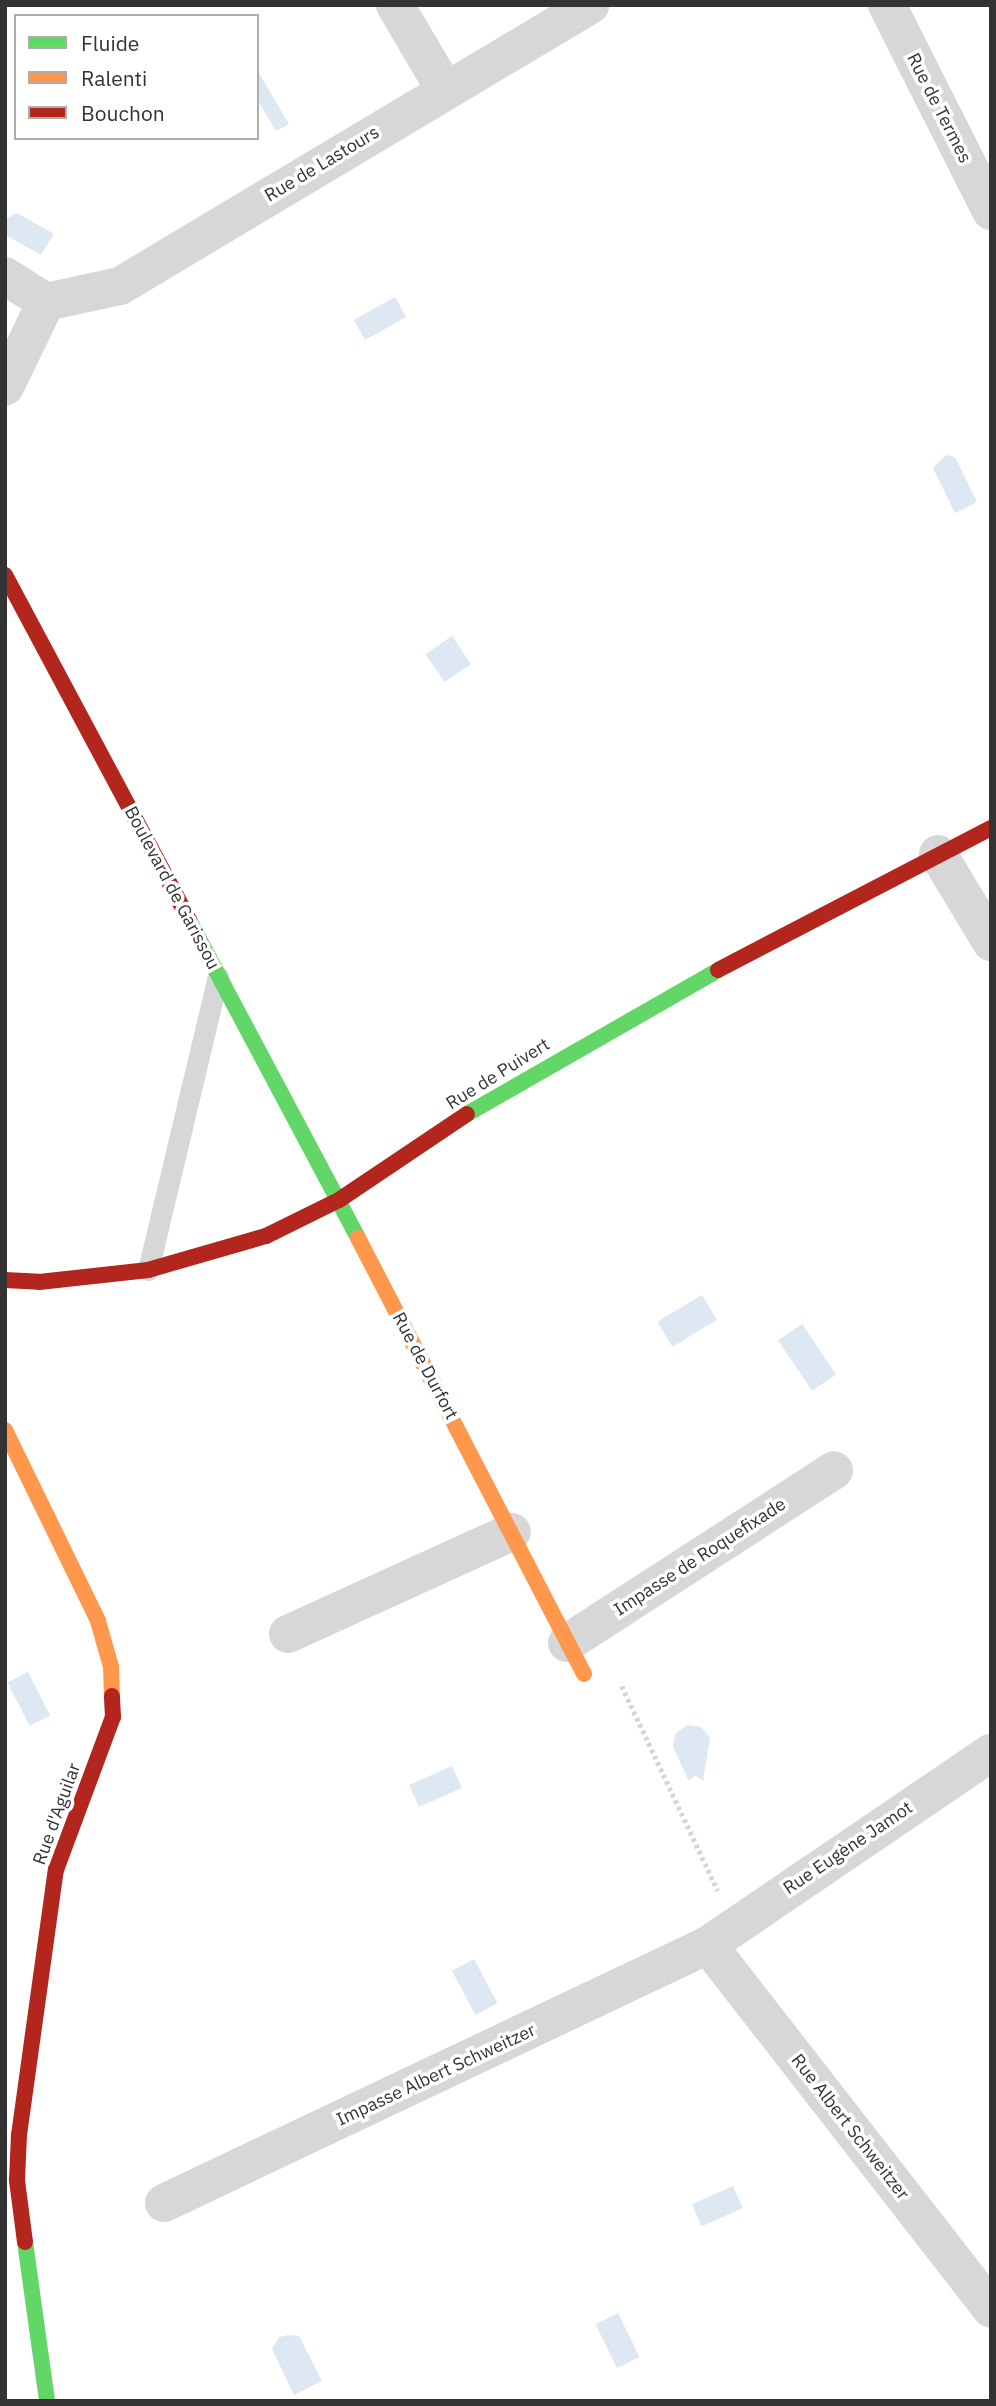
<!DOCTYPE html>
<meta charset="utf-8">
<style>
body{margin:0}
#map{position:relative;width:996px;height:2406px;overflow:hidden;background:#fff;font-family:"IBM Plex Sans",sans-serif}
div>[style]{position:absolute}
.water>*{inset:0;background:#dde8f2;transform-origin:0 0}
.path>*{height:4.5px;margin-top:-2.25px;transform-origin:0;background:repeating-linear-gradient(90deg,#d5d5d5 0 3.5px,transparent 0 7px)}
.lane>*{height:21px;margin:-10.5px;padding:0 10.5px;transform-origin:10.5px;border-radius:10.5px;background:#d7d7d7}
.street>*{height:38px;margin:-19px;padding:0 19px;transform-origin:19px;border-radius:19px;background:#d7d7d7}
.fast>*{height:16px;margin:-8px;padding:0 8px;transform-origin:8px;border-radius:8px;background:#63d668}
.slow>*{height:16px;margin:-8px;padding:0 8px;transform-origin:8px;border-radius:8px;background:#ff974d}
.jam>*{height:16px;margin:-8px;padding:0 8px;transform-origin:8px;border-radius:8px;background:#b3261e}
span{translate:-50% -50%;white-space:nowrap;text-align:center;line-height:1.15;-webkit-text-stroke:7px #fff;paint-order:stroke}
.street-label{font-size:18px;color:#333}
.frame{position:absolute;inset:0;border:7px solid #333;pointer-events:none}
.legend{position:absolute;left:14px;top:14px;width:245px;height:126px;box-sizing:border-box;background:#fff;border:2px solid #adadad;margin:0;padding:9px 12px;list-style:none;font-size:21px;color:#333}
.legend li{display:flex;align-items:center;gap:14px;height:35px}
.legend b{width:35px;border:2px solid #adadad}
</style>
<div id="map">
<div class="water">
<div style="clip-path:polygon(259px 73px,289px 124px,276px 131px,257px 99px)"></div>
<div style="clip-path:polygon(17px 213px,54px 234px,41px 255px,5px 235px,5px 219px)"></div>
<div style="left:395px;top:297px;width:23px;height:47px;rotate:61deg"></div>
<div style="clip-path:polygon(946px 455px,955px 457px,977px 502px,955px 513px,933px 468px)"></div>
<div style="left:452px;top:636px;width:34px;height:32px;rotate:56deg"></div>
<div style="left:702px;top:1295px;width:29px;height:52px;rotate:59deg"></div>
<div style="left:802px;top:1324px;width:61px;height:29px;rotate:56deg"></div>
<div style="left:28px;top:1672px;width:49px;height:23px;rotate:63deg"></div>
<div style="clip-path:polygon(687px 1725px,701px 1727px,710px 1738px,703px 1781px,695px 1775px,689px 1781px,673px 1747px,675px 1734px)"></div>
<div style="left:452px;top:1766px;width:24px;height:47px;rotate:66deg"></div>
<div style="left:474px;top:1959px;width:50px;height:25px;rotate:62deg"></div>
<div style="left:733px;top:2186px;width:24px;height:45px;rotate:66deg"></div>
<div style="left:618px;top:2313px;width:49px;height:25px;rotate:64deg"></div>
<div style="clip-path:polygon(289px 2335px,299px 2336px,322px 2381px,294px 2395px,272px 2349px,279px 2337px)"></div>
</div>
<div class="path">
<div style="left:622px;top:1686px;width:226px;rotate:64.9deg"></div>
</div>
<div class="lane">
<div style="left:148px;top:1270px;width:302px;rotate:-76.6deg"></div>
</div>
<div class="street">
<div style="left:395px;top:5px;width:99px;rotate:59.5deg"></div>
<div style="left:887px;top:5px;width:231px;rotate:63.2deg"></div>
<div style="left:5px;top:276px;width:49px;rotate:32.4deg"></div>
<div style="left:46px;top:302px;width:94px;rotate:115.8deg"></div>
<div style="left:46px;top:302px;width:76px;rotate:-12.2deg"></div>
<div style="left:120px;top:286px;width:548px;rotate:-30.87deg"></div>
<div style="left:938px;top:854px;width:103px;rotate:58.9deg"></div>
<div style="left:288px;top:1634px;width:246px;rotate:-24.5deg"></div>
<div style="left:567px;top:1643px;width:318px;rotate:-32.9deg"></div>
<div style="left:708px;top:1945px;width:461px;rotate:52.1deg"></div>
<div style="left:164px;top:2203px;width:602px;rotate:-25.37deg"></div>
<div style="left:708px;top:1945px;width:342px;rotate:-34.2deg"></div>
</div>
<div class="fast">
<div style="left:189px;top:920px;width:360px;rotate:62deg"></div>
<div style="left:467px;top:1114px;width:289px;rotate:-29.8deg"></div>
<div style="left:25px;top:2242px;width:161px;rotate:82.1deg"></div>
</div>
<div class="slow">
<div style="left:358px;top:1238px;width:491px;rotate:62.6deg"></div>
<div style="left:5px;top:1430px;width:212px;rotate:64deg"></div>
<div style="left:98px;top:1621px;width:48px;rotate:74.2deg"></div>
<div style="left:111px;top:1667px;width:29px;rotate:88deg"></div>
</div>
<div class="jam">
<div style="left:5px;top:575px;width:391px;rotate:61.9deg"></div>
<div style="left:718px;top:970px;width:308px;rotate:-27.5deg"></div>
<div style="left:5px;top:1280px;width:34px;rotate:3deg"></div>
<div style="left:39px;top:1282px;width:110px;rotate:-6.3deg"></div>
<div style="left:148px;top:1270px;width:123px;rotate:-16.1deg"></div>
<div style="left:266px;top:1236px;width:81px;rotate:-26.3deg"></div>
<div style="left:339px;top:1200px;width:154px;rotate:-33.9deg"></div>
<div style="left:25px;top:2242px;width:63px;rotate:-97.4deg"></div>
<div style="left:17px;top:2180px;width:45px;rotate:-87.5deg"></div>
<div style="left:19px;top:2135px;width:268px;rotate:-82.1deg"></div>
<div style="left:56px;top:1870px;width:163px;rotate:-69.6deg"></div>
<div style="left:113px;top:1717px;width:21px;rotate:-93deg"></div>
</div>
<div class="street-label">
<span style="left:939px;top:108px;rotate:63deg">Rue de Termes</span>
<span style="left:322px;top:164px;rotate:-31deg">Rue de Lastours</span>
<span style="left:172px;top:888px;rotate:62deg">Boulevard de Garissou</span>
<span style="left:498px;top:1074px;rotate:-32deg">Rue de Puivert</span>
<span style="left:425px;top:1366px;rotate:62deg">Rue de Durfort</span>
<span style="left:700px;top:1557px;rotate:-33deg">Impasse de Roquefixade</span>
<span style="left:57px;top:1814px;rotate:-70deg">Rue d'Aguilar</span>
<span style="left:848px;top:1848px;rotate:-34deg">Rue Eugène Jamot</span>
<span style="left:436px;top:2075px;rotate:-25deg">Impasse Albert Schweitzer</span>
<span style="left:850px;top:2127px;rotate:52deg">Rue Albert Schweitzer</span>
</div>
<div class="frame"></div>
<ul class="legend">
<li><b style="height:9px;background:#63d668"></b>Fluide</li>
<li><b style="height:9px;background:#ff974d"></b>Ralenti</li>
<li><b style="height:9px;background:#b3261e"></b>Bouchon</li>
</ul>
</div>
